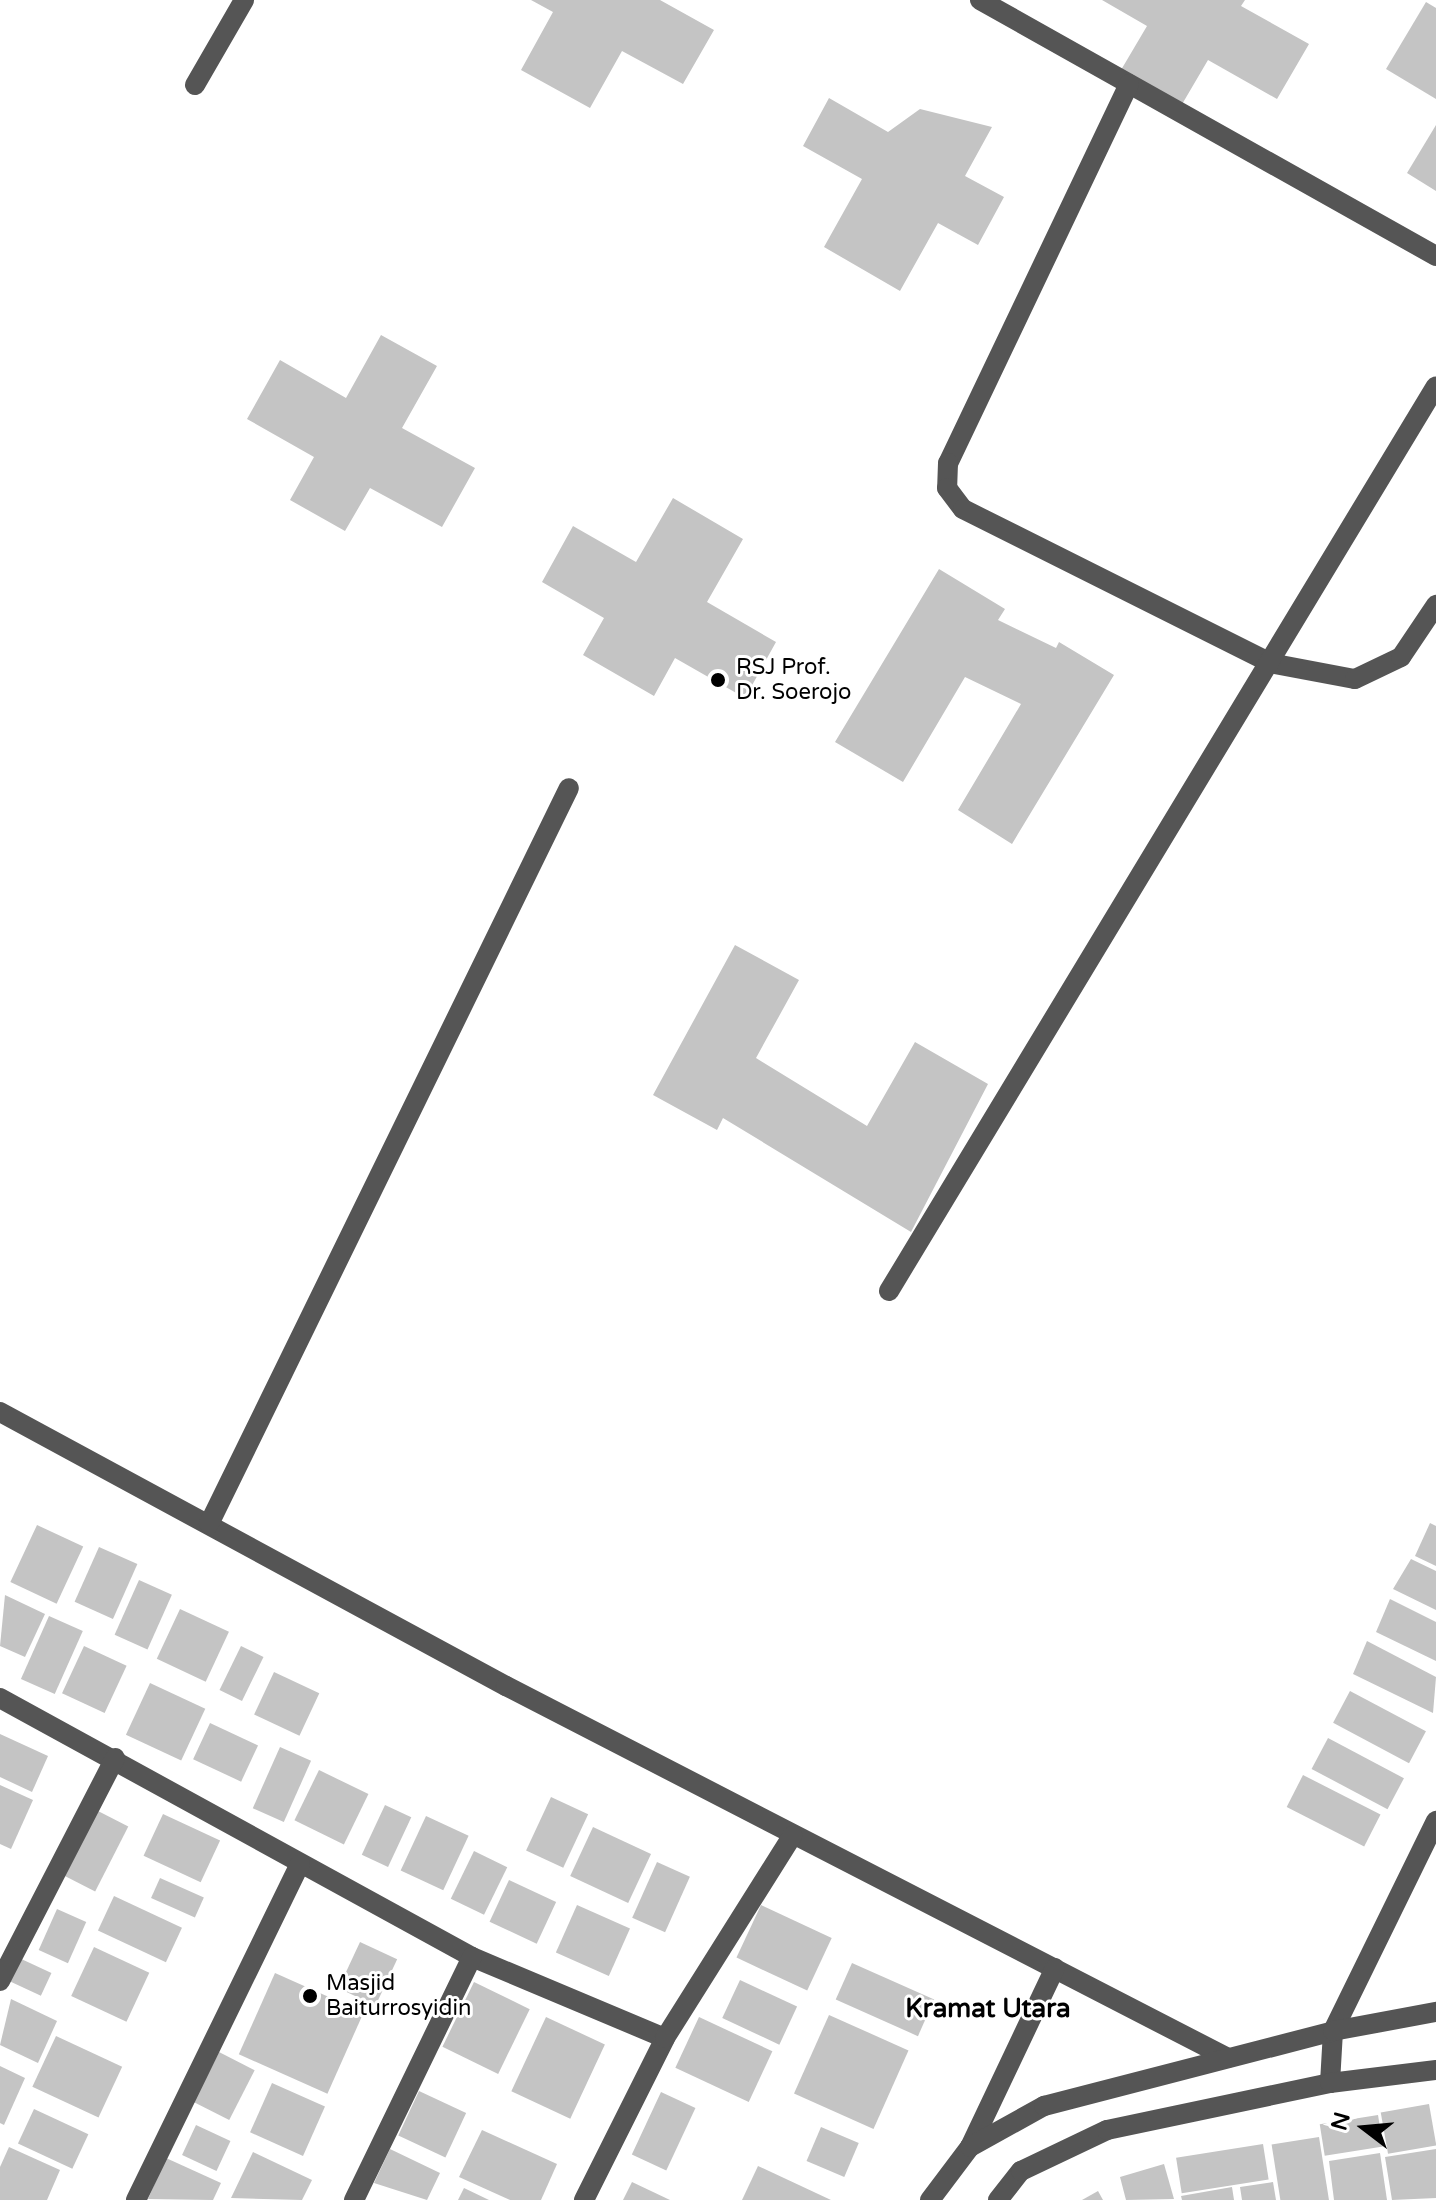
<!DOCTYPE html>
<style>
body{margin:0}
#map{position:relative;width:1436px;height:2200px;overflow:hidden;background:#fff;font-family:"Varela Round",sans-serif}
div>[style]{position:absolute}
.building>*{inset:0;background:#c4c4c4;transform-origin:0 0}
.minor>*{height:20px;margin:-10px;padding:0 10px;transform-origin:10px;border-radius:10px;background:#555}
.dots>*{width:22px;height:22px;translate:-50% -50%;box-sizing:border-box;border:4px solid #fff;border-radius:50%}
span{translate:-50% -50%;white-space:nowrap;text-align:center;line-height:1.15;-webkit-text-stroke:6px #fff;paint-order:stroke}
.poi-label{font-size:22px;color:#000}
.left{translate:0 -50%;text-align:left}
.quarter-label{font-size:26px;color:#000;font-weight:700}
.north{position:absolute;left:1324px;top:2088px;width:80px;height:80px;-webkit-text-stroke:6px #fff;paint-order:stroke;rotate:286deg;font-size:22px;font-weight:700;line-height:32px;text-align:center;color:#000}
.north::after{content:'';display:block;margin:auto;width:28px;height:36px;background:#000;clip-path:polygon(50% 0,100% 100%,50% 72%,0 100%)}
</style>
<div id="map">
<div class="building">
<div style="clip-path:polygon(531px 0,660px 0,714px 30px,683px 84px,622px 51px,590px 108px,521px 70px,553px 12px)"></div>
<div style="clip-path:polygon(1102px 0,1245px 0,1241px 6px,1309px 44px,1277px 99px,1208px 60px,1181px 106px,1121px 70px,1147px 26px)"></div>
<div style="clip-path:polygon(1426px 2px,1436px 8px,1436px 99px,1386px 69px)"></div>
<div style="clip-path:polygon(829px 98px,888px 132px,920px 109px,992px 127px,965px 176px,1004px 197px,978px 245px,938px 223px,900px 291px,824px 247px,862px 179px,803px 146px)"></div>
<div style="clip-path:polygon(1436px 125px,1436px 191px,1407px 173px)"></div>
<div style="clip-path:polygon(381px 335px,437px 366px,402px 428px,475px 468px,442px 527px,370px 488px,345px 531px,290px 500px,314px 457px,247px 419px,280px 360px,346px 398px)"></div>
<div style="clip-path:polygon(673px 498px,743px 539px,707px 602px,776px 642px,745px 698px,675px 658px,654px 696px,583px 655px,604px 618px,542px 582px,573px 526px,636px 562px)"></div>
<div style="clip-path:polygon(939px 569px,1005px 609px,998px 620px,1056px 648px,1059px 642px,1114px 675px,1012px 844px,958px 810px,1021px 704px,965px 677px,903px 782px,835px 742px)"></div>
<div style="clip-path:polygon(735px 945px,799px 980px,756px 1058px,867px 1126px,915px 1042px,988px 1084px,911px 1232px,723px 1118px,717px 1130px,653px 1095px)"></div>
<div style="clip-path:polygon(1430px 1523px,1436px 1526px,1436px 1566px,1415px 1556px)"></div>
<div style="left:37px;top:1525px;width:51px;height:63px;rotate:25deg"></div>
<div style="left:99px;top:1547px;width:42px;height:60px;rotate:24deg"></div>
<div style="clip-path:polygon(1411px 1559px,1436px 1571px,1436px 1610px,1393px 1589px)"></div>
<div style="left:139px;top:1580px;width:36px;height:60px;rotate:24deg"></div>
<div style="clip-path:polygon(5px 1595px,45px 1614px,25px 1657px,0 1646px)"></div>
<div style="clip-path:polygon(1390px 1599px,1436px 1622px,1436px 1661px,1376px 1632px)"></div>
<div style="left:180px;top:1609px;width:54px;height:55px;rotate:25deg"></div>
<div style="left:49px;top:1616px;width:37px;height:69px;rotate:24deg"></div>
<div style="clip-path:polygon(1367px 1641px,1436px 1677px,1433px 1713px,1353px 1674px)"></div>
<div style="left:84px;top:1646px;width:47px;height:52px;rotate:25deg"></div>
<div style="left:241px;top:1646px;width:25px;height:49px;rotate:26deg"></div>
<div style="left:274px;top:1672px;width:50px;height:47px;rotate:25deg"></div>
<div style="left:150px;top:1683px;width:61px;height:57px;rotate:25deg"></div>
<div style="left:1350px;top:1691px;width:86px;height:36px;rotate:28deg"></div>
<div style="left:210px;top:1723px;width:53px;height:40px;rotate:25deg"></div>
<div style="clip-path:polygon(0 1734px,48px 1756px,32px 1792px,0 1777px)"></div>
<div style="left:1328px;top:1738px;width:86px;height:35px;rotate:28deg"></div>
<div style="left:280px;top:1747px;width:34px;height:67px;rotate:24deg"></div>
<div style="left:319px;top:1770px;width:55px;height:56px;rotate:26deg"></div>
<div style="left:1303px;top:1775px;width:87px;height:36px;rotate:27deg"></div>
<div style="clip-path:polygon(0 1785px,33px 1800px,11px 1849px,0 1844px)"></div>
<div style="left:551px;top:1797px;width:41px;height:59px;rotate:25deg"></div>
<div style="left:385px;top:1805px;width:29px;height:55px;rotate:25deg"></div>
<div style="left:98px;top:1811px;width:34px;height:73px;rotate:27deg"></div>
<div style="left:163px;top:1814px;width:63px;height:46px;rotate:25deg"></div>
<div style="left:426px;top:1816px;width:47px;height:60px;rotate:25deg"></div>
<div style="left:593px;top:1827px;width:64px;height:54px;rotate:25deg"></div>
<div style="left:474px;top:1851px;width:37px;height:53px;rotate:26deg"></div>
<div style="left:657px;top:1862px;width:36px;height:61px;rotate:24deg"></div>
<div style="left:160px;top:1878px;width:48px;height:22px;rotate:24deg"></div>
<div style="left:509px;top:1880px;width:52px;height:46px;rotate:25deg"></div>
<div style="left:114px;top:1896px;width:75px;height:38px;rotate:25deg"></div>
<div style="left:577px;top:1905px;width:58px;height:52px;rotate:24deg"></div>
<div style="left:761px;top:1905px;width:78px;height:58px;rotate:25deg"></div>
<div style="left:57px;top:1909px;width:32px;height:45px;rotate:24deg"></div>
<div style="left:360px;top:1942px;width:41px;height:51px;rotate:25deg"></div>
<div style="left:94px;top:1947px;width:61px;height:54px;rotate:25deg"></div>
<div style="left:17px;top:1957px;width:38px;height:25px;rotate:25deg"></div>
<div style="left:852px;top:1963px;width:90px;height:40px;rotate:24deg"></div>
<div style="left:275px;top:1973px;width:97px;height:89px;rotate:24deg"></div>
<div style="left:740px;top:1980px;width:63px;height:42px;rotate:25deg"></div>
<div style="left:474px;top:1982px;width:62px;height:72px;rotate:26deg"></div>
<div style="clip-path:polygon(11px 1999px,57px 2021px,38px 2063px,0 2045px)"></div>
<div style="left:829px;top:2015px;width:87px;height:86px;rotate:24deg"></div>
<div style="left:546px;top:2017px;width:65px;height:82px;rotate:25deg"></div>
<div style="left:699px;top:2017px;width:81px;height:56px;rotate:25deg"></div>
<div style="left:56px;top:2036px;width:73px;height:56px;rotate:25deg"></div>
<div style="left:219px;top:2052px;width:40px;height:56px;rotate:27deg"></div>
<div style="clip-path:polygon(0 2066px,25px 2078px,4px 2125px,0 2123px)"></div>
<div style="left:272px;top:2083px;width:58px;height:54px;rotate:24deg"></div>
<div style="left:419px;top:2091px;width:52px;height:49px;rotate:25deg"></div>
<div style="left:661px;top:2092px;width:38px;height:69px;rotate:25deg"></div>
<div style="left:1429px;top:2104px;width:42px;height:49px;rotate:80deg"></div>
<div style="left:34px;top:2109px;width:60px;height:38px;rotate:25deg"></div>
<div style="left:1378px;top:2115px;width:32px;height:59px;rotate:81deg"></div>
<div style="left:196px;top:2125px;width:38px;height:33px;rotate:25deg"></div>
<div style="left:821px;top:2127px;width:41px;height:37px;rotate:23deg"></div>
<div style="clip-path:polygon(482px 2130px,557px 2164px,541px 2200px,510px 2200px,459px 2177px)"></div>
<div style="left:1319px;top:2137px;width:64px;height:48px;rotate:81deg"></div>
<div style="left:1263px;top:2144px;width:36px;height:88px;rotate:81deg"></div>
<div style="clip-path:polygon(9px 2147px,60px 2170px,47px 2200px,0 2200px,0 2167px)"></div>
<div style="clip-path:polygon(390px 2149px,440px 2173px,427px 2200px,374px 2183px)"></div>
<div style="clip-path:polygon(1436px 2149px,1436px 2198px,1392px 2200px,1385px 2157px)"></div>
<div style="clip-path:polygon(253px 2152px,312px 2180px,302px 2200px,231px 2198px)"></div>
<div style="clip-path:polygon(1380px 2153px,1387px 2200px,1334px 2200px,1329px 2161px)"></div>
<div style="clip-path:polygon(166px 2158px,221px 2183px,213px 2200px,148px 2199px)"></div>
<div style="clip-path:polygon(1164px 2164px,1174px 2199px,1126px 2200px,1120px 2177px)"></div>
<div style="clip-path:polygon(758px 2166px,831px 2200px,742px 2200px)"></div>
<div style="clip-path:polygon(632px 2182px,670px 2200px,623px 2200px)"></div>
<div style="clip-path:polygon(1273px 2182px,1276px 2200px,1242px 2200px,1240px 2187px)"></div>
<div style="clip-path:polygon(1232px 2187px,1234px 2200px,1182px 2200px,1181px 2196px)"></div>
<div style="clip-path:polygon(464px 2188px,489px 2200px,458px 2200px)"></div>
<div style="clip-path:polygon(1098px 2191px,1103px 2200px,1082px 2200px)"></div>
</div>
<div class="minor">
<div style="left:980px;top:0;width:523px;rotate:29.31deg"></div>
<div style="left:1129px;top:84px;width:420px;rotate:115.5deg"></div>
<div style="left:948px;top:463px;width:25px;rotate:92deg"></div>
<div style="left:947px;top:488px;width:26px;rotate:53deg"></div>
<div style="left:963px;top:509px;width:343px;rotate:26.6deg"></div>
<div style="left:1270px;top:663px;width:86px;rotate:10.7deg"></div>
<div style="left:1355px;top:679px;width:51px;rotate:-25.6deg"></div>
<div style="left:1401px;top:657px;width:63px;rotate:-56.1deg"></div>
<div style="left:195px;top:85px;width:98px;rotate:-60deg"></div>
<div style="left:889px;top:1291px;width:1057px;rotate:-58.85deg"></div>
<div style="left:0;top:1412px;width:575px;rotate:28.44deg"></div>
<div style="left:506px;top:1686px;width:812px;rotate:27.26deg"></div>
<div style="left:209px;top:1524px;width:819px;rotate:-63.94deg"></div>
<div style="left:0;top:1698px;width:538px;rotate:28.75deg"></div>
<div style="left:472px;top:1957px;width:209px;rotate:22.8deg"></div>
<div style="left:0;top:1981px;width:251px;rotate:-62.7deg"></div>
<div style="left:1330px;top:2083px;width:52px;rotate:-86.7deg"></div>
<div style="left:1333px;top:2031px;width:234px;rotate:-63.9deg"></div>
<div style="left:970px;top:2147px;width:198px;rotate:-64.6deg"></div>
<div style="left:136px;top:2200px;width:374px;rotate:-64deg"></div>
<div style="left:354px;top:2200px;width:270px;rotate:-64.1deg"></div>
<div style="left:584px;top:2200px;width:181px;rotate:-63.4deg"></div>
<div style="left:665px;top:2038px;width:239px;rotate:-57.8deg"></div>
<div style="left:930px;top:2200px;width:66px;rotate:-53deg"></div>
<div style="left:970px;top:2147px;width:85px;rotate:-29deg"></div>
<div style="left:1044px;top:2106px;width:299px;rotate:-14.5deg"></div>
<div style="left:1333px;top:2031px;width:105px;rotate:-10.5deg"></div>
<div style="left:998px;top:2200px;width:37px;rotate:-52deg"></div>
<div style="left:1021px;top:2171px;width:95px;rotate:-25.5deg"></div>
<div style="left:1107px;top:2130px;width:228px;rotate:-11.9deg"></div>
<div style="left:1330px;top:2083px;width:107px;rotate:-7deg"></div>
</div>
<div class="dots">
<div style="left:718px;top:680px;background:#000"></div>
<div style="left:310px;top:1996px;background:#000"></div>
</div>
<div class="poi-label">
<span class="left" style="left:736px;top:680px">RSJ Prof.<br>Dr. Soerojo</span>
<span class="left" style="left:326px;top:1996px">Masjid<br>Baiturrosyidin</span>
</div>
<div class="quarter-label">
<span style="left:988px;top:2009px">Kramat Utara</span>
</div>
<div class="north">N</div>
</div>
